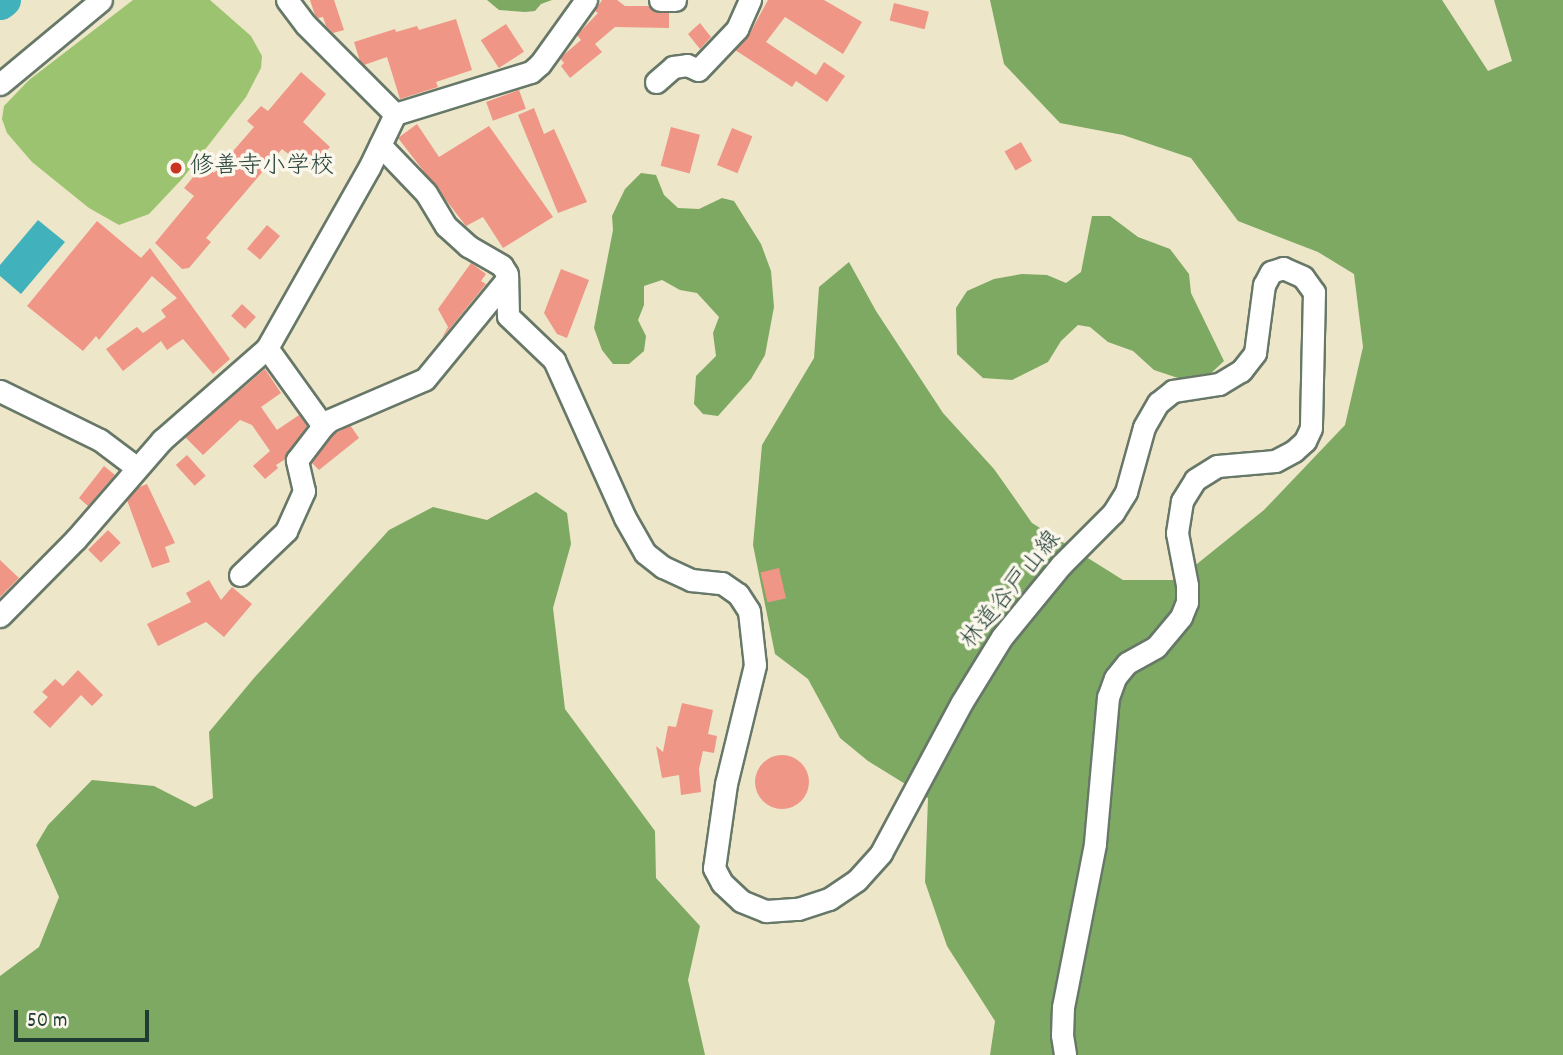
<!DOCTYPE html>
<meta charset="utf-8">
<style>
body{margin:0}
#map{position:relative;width:1563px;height:1055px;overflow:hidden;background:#ede6c9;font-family:Dekko,"Klee One",sans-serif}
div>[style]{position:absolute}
.green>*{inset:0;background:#9cc36f}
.forest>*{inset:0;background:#7da962}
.water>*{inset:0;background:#41b1bc}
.river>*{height:33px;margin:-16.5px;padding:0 16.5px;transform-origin:16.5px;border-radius:16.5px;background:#41b1bc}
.building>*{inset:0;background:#ef9687;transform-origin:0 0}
.round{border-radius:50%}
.roads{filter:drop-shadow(2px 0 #677868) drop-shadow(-2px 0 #677868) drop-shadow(0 2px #677868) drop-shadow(0 -2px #677868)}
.minor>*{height:21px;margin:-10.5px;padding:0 10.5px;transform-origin:10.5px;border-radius:10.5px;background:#fff}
.dots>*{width:19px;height:19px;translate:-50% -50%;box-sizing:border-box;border:4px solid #fbf7ec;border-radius:50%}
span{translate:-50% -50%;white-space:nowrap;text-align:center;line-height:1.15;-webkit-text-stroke:7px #fbf7ec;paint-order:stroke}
.poi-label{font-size:24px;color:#1f3d34}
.left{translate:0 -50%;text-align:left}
.street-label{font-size:24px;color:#1f3d34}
.scale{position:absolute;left:14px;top:1010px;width:135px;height:32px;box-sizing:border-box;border:4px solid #1f3d34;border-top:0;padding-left:9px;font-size:21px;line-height:24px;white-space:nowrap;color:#1f3d34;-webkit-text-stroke:5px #fbf7ec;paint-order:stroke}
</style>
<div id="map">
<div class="green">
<div style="clip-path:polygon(133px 0,210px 0,251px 36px,262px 56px,261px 68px,246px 97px,182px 179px,149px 214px,119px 225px,89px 208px,32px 162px,7px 133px,2px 119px,4px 106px,29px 80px)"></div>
</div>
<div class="forest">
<div style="clip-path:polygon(487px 0,552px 0,541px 4px,535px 11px,525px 12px,499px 10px)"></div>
<div style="clip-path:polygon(990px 0,1442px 0,1488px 71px,1512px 61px,1494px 0,1563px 0,1563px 1055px,990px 1055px,995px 1021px,947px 946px,925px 882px,928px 798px,868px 761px,840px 738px,808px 679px,775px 654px,753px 545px,762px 445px,814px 358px,819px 287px,849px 262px,876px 311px,943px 413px,994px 469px,1032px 523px,1123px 580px,1177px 580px,1264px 510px,1345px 425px,1363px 347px,1354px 274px,1318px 252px,1238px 221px,1191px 158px,1123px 135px,1060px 123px,1004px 64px)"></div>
<div style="clip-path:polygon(641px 173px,656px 175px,664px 195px,678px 208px,699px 209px,722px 198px,734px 201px,761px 244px,771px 271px,774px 307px,765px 355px,751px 379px,718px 416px,703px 414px,694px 404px,696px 376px,716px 356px,713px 333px,719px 317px,697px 293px,680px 290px,662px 280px,644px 286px,644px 305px,638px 320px,646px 336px,644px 351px,629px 364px,613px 364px,602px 350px,594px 328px,613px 230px,612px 216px,625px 189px)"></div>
<div style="clip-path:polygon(1092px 216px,1110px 216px,1138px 237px,1170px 249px,1189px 274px,1191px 293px,1224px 361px,1207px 377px,1187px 381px,1154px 370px,1133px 351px,1108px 342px,1090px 327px,1078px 325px,1061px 341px,1048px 362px,1012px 380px,983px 378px,957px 354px,956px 308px,967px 291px,994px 279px,1022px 274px,1047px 275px,1066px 283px,1081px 272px)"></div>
<div style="clip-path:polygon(536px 492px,567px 513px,571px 544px,553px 608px,565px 709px,655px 831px,656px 878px,700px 926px,688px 980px,705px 1055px,0 1055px,0 976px,39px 947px,59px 897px,36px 845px,48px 825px,92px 780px,154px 786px,195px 807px,213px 798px,209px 732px,254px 678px,389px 530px,433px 507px,487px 520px)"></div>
</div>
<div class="water">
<div style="clip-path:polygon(38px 220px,65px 242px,21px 294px,0 276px,0 265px)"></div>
</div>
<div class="river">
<div style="left:0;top:3px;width:5px;rotate:-37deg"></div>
</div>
<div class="building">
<div style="clip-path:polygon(310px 0,334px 0,344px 30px,333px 33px,326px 26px,323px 17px,318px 18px,315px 15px)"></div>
<div style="clip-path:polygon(602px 0,617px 0,625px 6px,648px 6px,654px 12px,669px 13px,669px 28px,615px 27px,595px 44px,602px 52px,570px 78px,561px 66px,564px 63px,560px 58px,581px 40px,577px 35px,598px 13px,595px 11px)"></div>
<div style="clip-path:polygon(768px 0,824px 0,862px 22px,843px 54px,785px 17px,766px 42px,816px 75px,824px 62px,845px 76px,827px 102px,796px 81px,792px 87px,735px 50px,749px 35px)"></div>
<div style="left:894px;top:3px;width:36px;height:18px;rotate:14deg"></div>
<div style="clip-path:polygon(456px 19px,472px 70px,436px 82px,438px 87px,400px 99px,387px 57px,364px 65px,360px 61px,354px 42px,395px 29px,396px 32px,417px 26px,419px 30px)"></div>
<div style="clip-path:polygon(700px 23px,711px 37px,700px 49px,688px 34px)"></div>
<div style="left:506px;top:24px;width:33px;height:30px;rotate:57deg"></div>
<div style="clip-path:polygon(301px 72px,326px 94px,303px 122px,330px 147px,309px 170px,282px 149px,206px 238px,211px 242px,189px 268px,182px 269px,155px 243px,194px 196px,184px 188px,204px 164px,214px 173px,254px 127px,247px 121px,261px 106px,268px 111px)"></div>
<div style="left:519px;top:90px;width:20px;height:35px;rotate:70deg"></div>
<div style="clip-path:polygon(534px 108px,544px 134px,554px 129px,587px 202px,558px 213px,518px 115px)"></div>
<div style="clip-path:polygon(417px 124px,439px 157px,489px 126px,553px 217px,503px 248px,483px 217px,466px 226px,398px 138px)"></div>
<div style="left:671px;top:127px;width:30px;height:40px;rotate:15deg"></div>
<div style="left:732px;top:128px;width:22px;height:40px;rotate:22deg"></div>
<div style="left:1021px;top:142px;width:22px;height:19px;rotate:60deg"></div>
<div style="clip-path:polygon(97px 221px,141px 258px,150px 248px,230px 359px,213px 374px,183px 339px,167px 350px,161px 341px,123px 371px,106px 349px,137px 327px,143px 333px,166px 317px,161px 310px,177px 298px,152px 276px,99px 340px,96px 336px,83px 351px,27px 306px)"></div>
<div style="left:267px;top:225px;width:17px;height:31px;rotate:40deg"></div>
<div style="clip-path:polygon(471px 263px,486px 274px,481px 281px,486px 284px,442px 338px,448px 327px,438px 309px)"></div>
<div style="clip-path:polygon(561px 269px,589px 280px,567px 338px,557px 334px,544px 313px)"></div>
<div style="left:242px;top:304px;width:19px;height:16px;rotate:43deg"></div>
<div style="clip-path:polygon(265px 369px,281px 393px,261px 407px,277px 430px,299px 415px,307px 426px,284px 460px,276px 465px,278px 468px,265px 479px,253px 466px,270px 451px,252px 425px,240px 420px,203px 455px,185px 437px)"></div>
<div style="clip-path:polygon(350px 425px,359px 438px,319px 470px,312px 463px,333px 435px)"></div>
<div style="left:187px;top:455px;width:28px;height:15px;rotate:48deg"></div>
<div style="clip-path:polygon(104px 466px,115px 475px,88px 506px,79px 498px)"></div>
<div style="clip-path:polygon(147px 484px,175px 543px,165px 547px,170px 562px,152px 568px,127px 500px,137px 488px)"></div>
<div style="left:108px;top:530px;width:18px;height:28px;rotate:45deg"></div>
<div style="clip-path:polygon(0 560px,19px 578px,0 597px)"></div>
<div style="left:779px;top:568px;width:31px;height:19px;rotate:77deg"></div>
<div style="clip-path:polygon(209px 580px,221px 600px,232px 587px,252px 604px,224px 637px,206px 622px,158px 646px,147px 624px,191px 602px,186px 593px)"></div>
<div style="clip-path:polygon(78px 670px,103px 695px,92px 706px,81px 695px,50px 728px,33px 712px,48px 697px,42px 692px,55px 679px,63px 686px)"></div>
<div style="clip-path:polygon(682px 703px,713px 710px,708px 734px,717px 736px,714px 753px,703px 751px,699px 769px,701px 792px,681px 795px,679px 775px,662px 778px,656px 746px,663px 752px,668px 726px,676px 727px)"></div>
<div class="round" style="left:755px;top:755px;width:54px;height:54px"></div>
</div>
<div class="roads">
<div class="minor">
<div style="left:287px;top:0;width:31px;rotate:53deg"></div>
<div style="left:306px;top:25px;width:126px;rotate:45deg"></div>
<div style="left:660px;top:0;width:15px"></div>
<div style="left:656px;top:82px;width:23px;rotate:-41deg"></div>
<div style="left:673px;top:67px;width:14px;rotate:-8deg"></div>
<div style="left:687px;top:65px;width:12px;rotate:24deg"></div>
<div style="left:698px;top:70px;width:57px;rotate:-46.4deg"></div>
<div style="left:737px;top:29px;width:32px;rotate:-66deg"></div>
<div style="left:0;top:84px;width:131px;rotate:-39.7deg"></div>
<div style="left:380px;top:145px;width:66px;rotate:46.2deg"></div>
<div style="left:426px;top:193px;width:39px;rotate:59deg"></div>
<div style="left:446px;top:226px;width:30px;rotate:42deg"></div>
<div style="left:468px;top:246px;width:39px;rotate:30deg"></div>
<div style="left:502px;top:266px;width:9px;rotate:58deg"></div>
<div style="left:507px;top:274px;width:42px;rotate:88.6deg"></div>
<div style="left:508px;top:316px;width:64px;rotate:43.7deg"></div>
<div style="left:554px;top:360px;width:173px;rotate:65.8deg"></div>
<div style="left:625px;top:518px;width:40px;rotate:60.3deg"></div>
<div style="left:645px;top:553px;width:23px;rotate:38deg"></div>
<div style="left:663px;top:567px;width:31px;rotate:25deg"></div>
<div style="left:691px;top:580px;width:31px;rotate:6deg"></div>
<div style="left:722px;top:583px;width:19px;rotate:35deg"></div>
<div style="left:738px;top:594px;width:20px;rotate:57deg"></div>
<div style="left:749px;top:611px;width:54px;rotate:83.7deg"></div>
<div style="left:755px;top:665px;width:122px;rotate:103.7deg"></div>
<div style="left:726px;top:784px;width:85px;rotate:98.1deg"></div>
<div style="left:714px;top:868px;width:17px;rotate:62deg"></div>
<div style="left:722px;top:883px;width:26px;rotate:43deg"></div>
<div style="left:741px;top:901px;width:27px;rotate:22deg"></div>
<div style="left:766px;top:911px;width:32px;rotate:-4deg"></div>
<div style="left:798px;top:909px;width:33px;rotate:-18deg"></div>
<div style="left:829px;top:899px;width:34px;rotate:-34deg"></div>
<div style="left:857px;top:880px;width:36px;rotate:-48deg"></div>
<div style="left:881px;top:853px;width:171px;rotate:-61.8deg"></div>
<div style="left:962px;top:702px;width:76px;rotate:-58.4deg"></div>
<div style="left:1002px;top:637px;width:93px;rotate:-50.7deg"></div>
<div style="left:1061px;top:565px;width:74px;rotate:-45deg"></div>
<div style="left:1113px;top:513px;width:25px;rotate:-58deg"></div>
<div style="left:1126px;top:492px;width:67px;rotate:-74.5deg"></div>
<div style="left:1144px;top:427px;width:28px;rotate:-60deg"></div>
<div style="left:1158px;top:403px;width:19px;rotate:-39deg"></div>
<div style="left:1173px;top:391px;width:47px;rotate:-8.7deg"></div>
<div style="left:1219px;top:384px;width:26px;rotate:-31deg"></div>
<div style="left:1241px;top:371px;width:23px;rotate:-52deg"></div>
<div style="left:1255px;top:353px;width:69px;rotate:-82.5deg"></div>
<div style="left:1264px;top:285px;width:15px;rotate:-62deg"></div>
<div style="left:1271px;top:272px;width:13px;rotate:-18deg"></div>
<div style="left:1283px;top:268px;width:22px;rotate:24deg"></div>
<div style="left:1303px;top:277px;width:19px;rotate:54deg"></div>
<div style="left:1314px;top:292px;width:136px;rotate:91.3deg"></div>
<div style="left:1311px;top:428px;width:14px;rotate:115deg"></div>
<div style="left:1305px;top:441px;width:15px;rotate:138deg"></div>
<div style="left:1294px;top:451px;width:21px;rotate:152deg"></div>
<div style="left:1275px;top:461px;width:58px;rotate:175.1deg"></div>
<div style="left:1217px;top:466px;width:26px;rotate:148deg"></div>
<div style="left:1195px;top:480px;width:25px;rotate:122deg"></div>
<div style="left:1182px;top:501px;width:32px;rotate:99deg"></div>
<div style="left:1177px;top:533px;width:53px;rotate:79.1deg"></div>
<div style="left:1187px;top:585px;width:17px;rotate:90deg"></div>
<div style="left:1187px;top:602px;width:16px;rotate:112deg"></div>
<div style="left:1181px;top:617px;width:39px;rotate:130deg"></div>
<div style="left:1156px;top:647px;width:33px;rotate:151deg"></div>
<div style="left:1127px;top:663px;width:19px;rotate:129deg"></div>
<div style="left:1115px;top:678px;width:20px;rotate:110deg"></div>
<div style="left:1108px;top:697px;width:148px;rotate:95.1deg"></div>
<div style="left:1095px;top:844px;width:166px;rotate:101.1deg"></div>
<div style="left:1063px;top:1007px;width:28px;rotate:92deg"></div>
<div style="left:1062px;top:1035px;width:20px;rotate:81deg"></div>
<div style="left:267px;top:348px;width:96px;rotate:54.3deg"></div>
<div style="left:323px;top:426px;width:9px;rotate:-41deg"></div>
<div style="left:330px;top:420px;width:103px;rotate:-23.3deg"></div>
<div style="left:425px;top:379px;width:129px;rotate:-50.6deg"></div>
<div style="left:0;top:391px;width:111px;rotate:26.1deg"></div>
<div style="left:100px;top:440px;width:46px;rotate:37.1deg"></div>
<div style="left:240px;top:575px;width:64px;rotate:-43.7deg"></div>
<div style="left:286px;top:531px;width:44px;rotate:-65.8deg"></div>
<div style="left:304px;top:491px;width:32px;rotate:-103deg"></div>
<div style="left:297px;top:460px;width:43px;rotate:-52.6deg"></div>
<div style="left:0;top:616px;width:108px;rotate:-45.4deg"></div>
<div style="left:76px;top:539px;width:131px;rotate:-49deg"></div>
<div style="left:162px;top:440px;width:140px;rotate:-41.2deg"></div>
<div style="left:267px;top:348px;width:207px;rotate:-60.5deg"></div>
<div style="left:369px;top:168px;width:60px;rotate:-64.3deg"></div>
<div style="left:395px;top:114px;width:142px;rotate:-17.2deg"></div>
<div style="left:531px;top:72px;width:12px;rotate:-42deg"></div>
<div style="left:540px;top:64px;width:79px;rotate:-54.3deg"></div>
</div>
</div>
<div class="dots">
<div style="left:176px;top:168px;background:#c8321e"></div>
</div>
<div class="poi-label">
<span class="left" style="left:190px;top:168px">修善寺小学校</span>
</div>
<div class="street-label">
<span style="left:1012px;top:591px;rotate:-51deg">林道谷戸山線</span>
</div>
<div class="scale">50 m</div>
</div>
